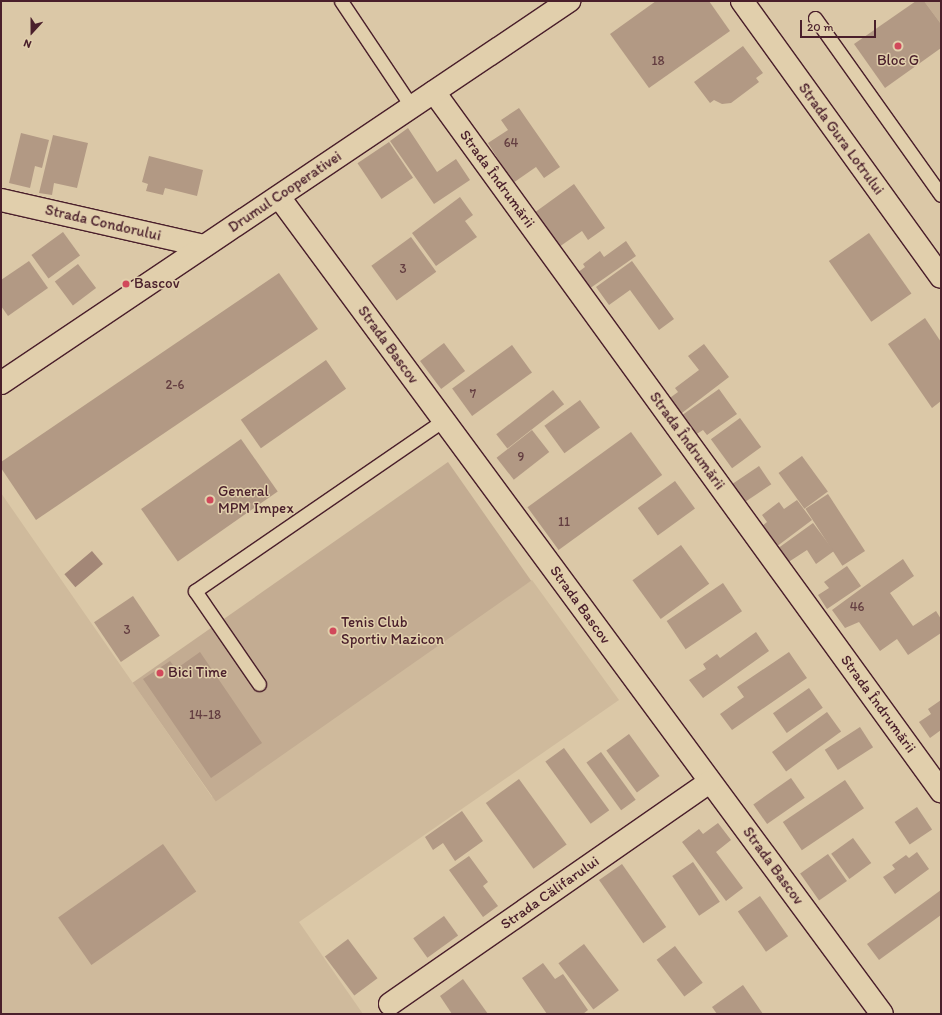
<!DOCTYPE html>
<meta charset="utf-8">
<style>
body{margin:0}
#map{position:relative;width:942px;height:1015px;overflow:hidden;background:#dbc8a7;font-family:Itim,sans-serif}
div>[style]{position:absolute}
.built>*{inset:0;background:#cfba9c}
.green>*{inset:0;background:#c3ac92;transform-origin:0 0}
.water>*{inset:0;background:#a38777;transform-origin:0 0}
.building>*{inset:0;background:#b29984;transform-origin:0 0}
.roads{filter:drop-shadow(1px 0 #4a1f2b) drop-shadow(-1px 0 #4a1f2b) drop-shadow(0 1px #4a1f2b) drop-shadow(0 -1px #4a1f2b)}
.service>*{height:13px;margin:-6.5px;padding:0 6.5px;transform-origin:6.5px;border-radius:6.5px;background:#e1cfac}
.minor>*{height:22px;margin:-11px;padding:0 11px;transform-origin:11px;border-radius:11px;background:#e1cfac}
.dots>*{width:11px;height:11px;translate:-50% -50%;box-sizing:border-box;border:2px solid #e1cfac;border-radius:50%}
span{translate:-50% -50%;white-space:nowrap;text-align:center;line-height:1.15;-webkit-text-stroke:3px #e1cfac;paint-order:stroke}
.number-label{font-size:13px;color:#643e41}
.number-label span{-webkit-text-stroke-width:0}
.poi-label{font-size:15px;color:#4a1f2b}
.left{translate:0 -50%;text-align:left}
.street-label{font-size:15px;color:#4a1f2b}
.frame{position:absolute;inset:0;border:2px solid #4a1f2b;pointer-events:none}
.north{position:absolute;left:12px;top:12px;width:40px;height:40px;-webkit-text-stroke:3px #e1cfac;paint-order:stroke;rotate:201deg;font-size:11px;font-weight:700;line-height:16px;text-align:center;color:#4a1f2b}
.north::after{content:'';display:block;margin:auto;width:14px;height:18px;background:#4a1f2b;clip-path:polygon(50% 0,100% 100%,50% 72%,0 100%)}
.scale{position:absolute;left:800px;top:20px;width:76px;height:18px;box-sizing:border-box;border:2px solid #4a1f2b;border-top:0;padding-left:5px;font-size:12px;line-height:14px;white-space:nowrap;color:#4a1f2b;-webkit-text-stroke:3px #e1cfac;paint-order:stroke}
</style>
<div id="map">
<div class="built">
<div style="clip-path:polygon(1px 493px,212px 797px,532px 580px,619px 700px,299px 922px,363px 1014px,1px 1014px)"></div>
</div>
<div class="green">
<div style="clip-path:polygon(924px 1px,941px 1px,941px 24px)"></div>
<div style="left:448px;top:462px;width:145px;height:385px;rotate:55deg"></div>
</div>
<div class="water">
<div style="left:92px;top:551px;width:17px;height:36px;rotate:50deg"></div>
</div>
<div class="building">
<div style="clip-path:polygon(656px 1px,709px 1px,730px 31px,649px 88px,610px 34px)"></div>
<div style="clip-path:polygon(916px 1px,924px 1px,941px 24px,941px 48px,885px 88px,854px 44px)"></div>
<div style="clip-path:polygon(743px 46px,763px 73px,756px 78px,759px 82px,731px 103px,722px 104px,714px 100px,710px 103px,694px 82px)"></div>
<div style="clip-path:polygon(519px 108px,560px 167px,544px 178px,536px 167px,513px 183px,488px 143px,508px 130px,501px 120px)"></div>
<div style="clip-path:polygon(408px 128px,437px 172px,456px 159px,470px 180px,434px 204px,390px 141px)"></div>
<div style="clip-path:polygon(21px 133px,49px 140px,42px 168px,35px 166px,30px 188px,9px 183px)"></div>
<div style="clip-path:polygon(53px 135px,88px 143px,77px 188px,54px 183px,52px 195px,39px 193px)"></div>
<div style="left:389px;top:142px;width:43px;height:38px;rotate:56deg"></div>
<div style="clip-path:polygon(149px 156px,203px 170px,197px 196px,165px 188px,163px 195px,146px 191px,148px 184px,142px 182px)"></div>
<div style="clip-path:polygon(574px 184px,605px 228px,588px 240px,582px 231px,559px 247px,534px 213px)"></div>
<div style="clip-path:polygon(460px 197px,473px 215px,465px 221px,477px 237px,436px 266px,412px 233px)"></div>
<div style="left:63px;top:232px;width:29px;height:39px;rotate:54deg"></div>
<div style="left:869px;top:233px;width:74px;height:49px;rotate:55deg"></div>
<div style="left:411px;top:237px;width:43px;height:49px;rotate:54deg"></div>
<div style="clip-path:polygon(626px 241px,636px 256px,589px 289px,577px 273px,585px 267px,583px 264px,600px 251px,604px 257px)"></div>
<div style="clip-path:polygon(29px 261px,48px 288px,8px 316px,1px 306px,1px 280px)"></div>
<div style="clip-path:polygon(632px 261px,674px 319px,659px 330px,630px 290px,609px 305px,596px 287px)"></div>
<div style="left:78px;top:264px;width:30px;height:29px;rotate:53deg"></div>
<div style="clip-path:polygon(279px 273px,318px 329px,36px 520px,1px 468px,1px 462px)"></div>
<div style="clip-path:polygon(925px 318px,941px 342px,941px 401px,932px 408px,888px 344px)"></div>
<div style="left:444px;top:343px;width:35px;height:30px;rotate:53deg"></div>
<div style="clip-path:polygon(704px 344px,729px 377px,678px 416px,667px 400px,678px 392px,675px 388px,699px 370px,688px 356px)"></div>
<div style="left:512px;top:345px;width:34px;height:74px;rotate:54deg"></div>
<div style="left:326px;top:360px;width:35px;height:104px;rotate:55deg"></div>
<div style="clip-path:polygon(719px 389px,737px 414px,707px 435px,703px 430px,692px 437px,678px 418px)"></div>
<div style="left:553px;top:390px;width:18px;height:72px;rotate:52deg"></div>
<div style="left:580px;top:400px;width:34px;height:44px;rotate:54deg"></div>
<div style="left:740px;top:418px;width:36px;height:36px;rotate:54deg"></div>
<div style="left:532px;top:430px;width:28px;height:45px;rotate:52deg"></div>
<div style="left:631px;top:432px;width:53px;height:128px;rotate:54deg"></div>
<div style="left:241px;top:439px;width:64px;height:122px;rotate:55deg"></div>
<div style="left:802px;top:456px;width:44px;height:29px;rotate:54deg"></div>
<div style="left:759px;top:466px;width:22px;height:34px;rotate:56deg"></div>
<div style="left:675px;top:481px;width:34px;height:46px;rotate:54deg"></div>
<div style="left:828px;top:494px;width:68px;height:27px;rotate:57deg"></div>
<div style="clip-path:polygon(797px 500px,812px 520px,776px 547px,761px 527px,767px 522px,762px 515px,779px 502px,784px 509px)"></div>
<div style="clip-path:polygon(813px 523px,834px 551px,816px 564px,807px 550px,787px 563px,777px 549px)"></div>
<div style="left:681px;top:545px;width:48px;height:60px;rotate:54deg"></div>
<div style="clip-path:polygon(903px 559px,914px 576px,890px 593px,913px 626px,936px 611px,941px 619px,941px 633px,908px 655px,897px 639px,880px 651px,859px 622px,845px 628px,832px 610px,862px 588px,870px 599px,862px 588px)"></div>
<div style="clip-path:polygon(847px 566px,861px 586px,827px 609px,818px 595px,829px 588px,824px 582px)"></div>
<div style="left:723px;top:583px;width:34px;height:68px;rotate:56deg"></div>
<div style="left:133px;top:596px;width:48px;height:47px;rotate:56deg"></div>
<div style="clip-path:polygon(756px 632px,769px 651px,703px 698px,689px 680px,706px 669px,703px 664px,717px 654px,720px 658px)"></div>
<div style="clip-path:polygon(200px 652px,262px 743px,211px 778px,143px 679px,170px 661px,176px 669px)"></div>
<div style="clip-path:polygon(789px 652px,807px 678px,732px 730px,720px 714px,744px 697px,737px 687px)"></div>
<div style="left:809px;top:688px;width:24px;height:44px;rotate:55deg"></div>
<div style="clip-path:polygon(941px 700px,941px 730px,930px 738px,919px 722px,931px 714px,928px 709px)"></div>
<div style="left:827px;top:712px;width:24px;height:68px;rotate:54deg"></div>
<div style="left:860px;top:727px;width:24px;height:42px;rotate:57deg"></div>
<div style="left:629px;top:734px;width:52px;height:28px;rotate:54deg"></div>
<div style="left:564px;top:748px;width:77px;height:23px;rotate:54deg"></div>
<div style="left:601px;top:752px;width:59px;height:18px;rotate:54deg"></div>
<div style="left:791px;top:778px;width:24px;height:46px;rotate:55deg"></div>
<div style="left:519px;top:779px;width:81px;height:41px;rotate:54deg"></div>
<div style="left:845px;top:780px;width:34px;height:75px;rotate:56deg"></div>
<div style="left:917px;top:807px;width:27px;height:27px;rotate:56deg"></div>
<div style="clip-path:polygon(462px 811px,483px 841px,455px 861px,443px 843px,433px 850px,425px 837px)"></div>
<div style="clip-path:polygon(718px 823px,731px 840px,716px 852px,743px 888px,726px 901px,682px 842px,699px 829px,703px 834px)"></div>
<div style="left:853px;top:838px;width:31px;height:27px;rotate:54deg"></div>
<div style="left:163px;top:844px;width:58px;height:128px;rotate:55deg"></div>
<div style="clip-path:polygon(917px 852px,929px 869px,895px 894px,883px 877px,895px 869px,892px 865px,906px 855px,909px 858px)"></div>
<div style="left:828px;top:854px;width:33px;height:34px;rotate:55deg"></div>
<div style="clip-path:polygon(469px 856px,488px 882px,483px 886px,498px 906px,483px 917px,449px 870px)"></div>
<div style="left:693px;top:862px;width:48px;height:25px;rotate:56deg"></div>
<div style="left:622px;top:864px;width:77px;height:28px;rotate:55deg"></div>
<div style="clip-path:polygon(941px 890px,941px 915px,879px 960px,867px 944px)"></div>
<div style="left:760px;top:896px;width:49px;height:27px;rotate:55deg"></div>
<div style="left:444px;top:916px;width:24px;height:38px;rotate:54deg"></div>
<div style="left:348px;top:939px;width:49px;height:29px;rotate:53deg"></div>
<div style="left:584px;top:944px;width:58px;height:32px;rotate:53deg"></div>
<div style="left:675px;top:946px;width:46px;height:23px;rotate:53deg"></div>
<div style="clip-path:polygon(543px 963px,555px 979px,563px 974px,588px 1010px,583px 1014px,547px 1014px,522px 978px)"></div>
<div style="clip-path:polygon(463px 979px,488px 1014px,452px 1014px,440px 996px)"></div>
<div style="clip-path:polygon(743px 985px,763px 1014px,717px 1014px,712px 1007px)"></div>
</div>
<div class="roads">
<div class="service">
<div style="left:341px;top:1px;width:128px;rotate:56.2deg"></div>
<div style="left:815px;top:18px;width:217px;rotate:54.6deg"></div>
<div style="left:259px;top:684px;width:113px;rotate:-124.5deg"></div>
<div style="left:195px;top:591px;width:302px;rotate:-34.5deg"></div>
</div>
<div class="minor">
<div style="left:742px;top:1px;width:340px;rotate:54.2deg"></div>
<div style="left:434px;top:92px;width:864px;rotate:54.05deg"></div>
<div style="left:279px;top:197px;width:1015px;rotate:53.57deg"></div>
<div style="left:1px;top:200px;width:208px;rotate:12.8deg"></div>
<div style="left:1px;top:383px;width:685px;rotate:-33.92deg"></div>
<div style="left:390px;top:1004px;width:389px;rotate:-34.8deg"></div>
</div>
</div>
<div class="dots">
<div style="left:898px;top:46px;background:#d1495b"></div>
<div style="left:126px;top:284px;background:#d1495b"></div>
<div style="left:210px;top:500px;background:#d1495b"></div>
<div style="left:333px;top:631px;background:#d1495b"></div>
<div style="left:160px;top:673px;background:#d1495b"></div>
</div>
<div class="number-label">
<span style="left:658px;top:61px">18</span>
<span style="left:511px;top:143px">64</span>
<span style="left:403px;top:269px">3</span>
<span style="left:175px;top:385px">2-6</span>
<span style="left:473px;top:394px">7</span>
<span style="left:521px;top:457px">9</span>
<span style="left:564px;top:522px">11</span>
<span style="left:857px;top:607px">46</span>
<span style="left:127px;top:630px">3</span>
<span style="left:205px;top:715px">14-18</span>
</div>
<div class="poi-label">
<span style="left:898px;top:61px">Bloc G</span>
<span class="left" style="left:134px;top:284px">Bascov</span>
<span class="left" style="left:218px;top:500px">General<br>MPM Impex</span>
<span class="left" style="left:341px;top:631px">Tenis Club<br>Sportiv Mazicon</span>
<span class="left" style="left:168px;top:673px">Bici Time</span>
</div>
<div class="street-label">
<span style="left:841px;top:139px;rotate:54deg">Strada Gura Lotrului</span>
<span style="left:497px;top:179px;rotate:54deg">Strada Îndrumării</span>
<span style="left:285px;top:192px;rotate:-34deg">Drumul Cooperativei</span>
<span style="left:103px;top:223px;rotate:13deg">Strada Condorului</span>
<span style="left:388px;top:345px;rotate:54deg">Strada Bascov</span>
<span style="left:687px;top:441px;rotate:54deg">Strada Îndrumării</span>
<span style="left:580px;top:605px;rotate:54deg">Strada Bascov</span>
<span style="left:878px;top:704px;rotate:54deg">Strada Îndrumării</span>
<span style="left:773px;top:866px;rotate:54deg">Strada Bascov</span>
<span style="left:550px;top:893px;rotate:-35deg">Strada Călifarului</span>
</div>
<div class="frame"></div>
<div class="north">N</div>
<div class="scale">20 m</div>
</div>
